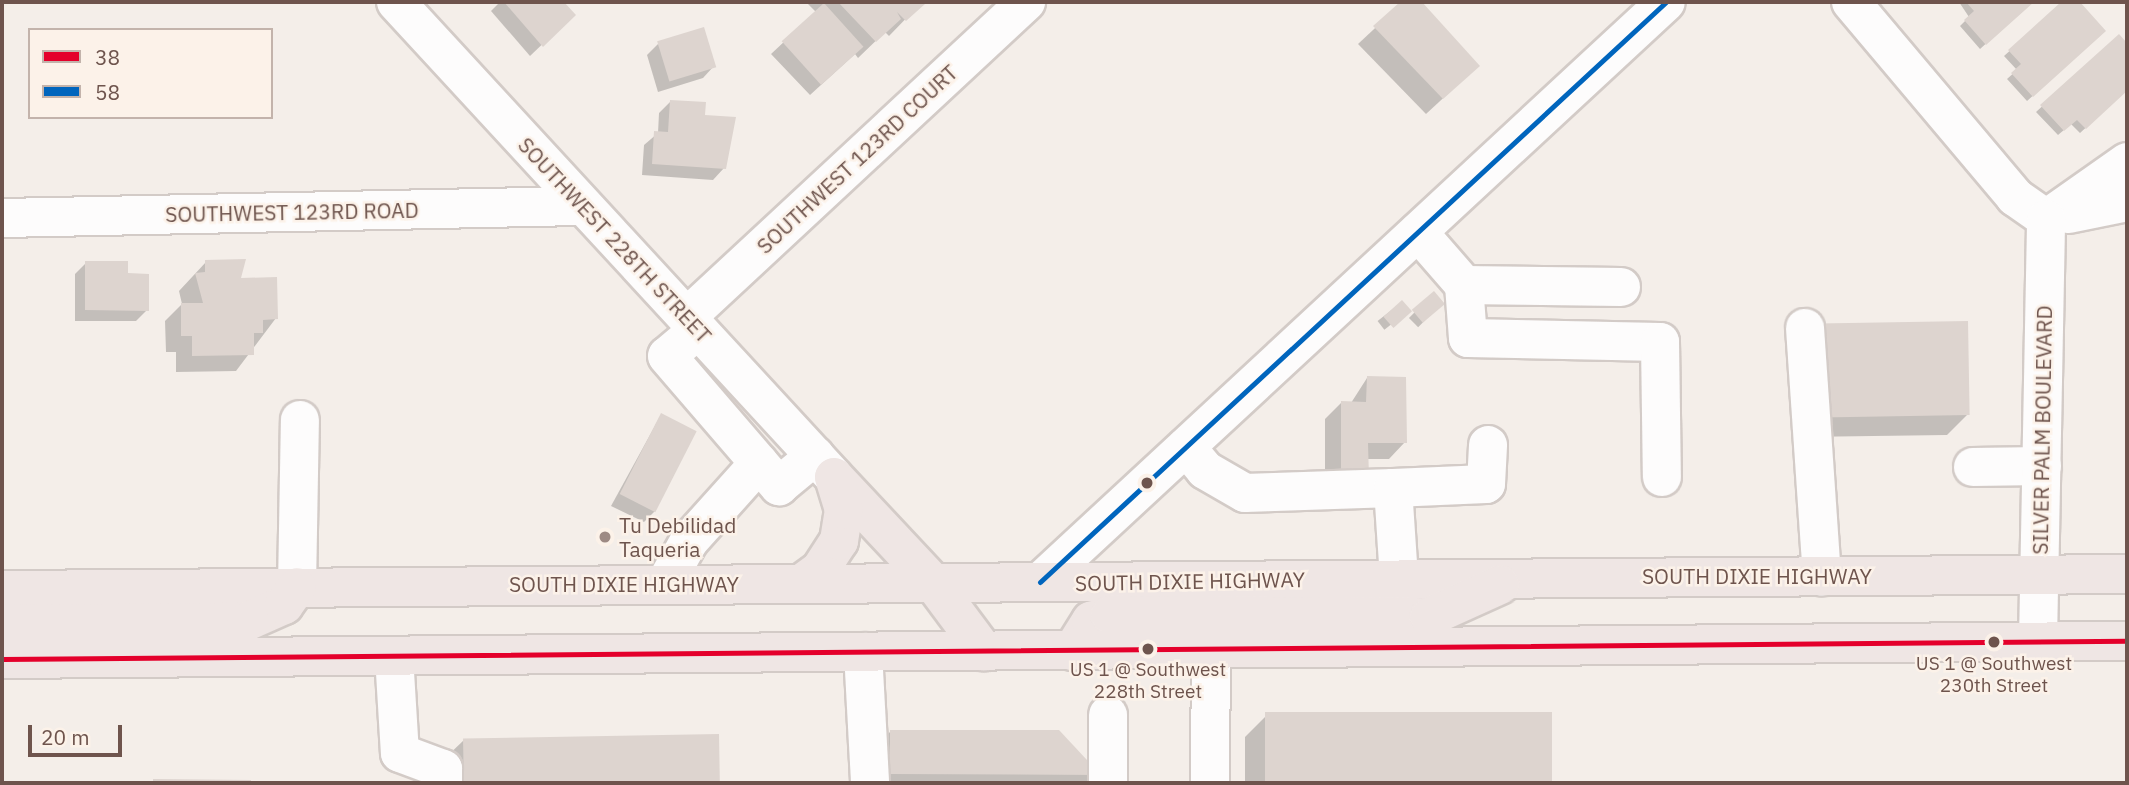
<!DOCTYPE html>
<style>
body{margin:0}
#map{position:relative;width:2129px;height:785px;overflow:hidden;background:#f4eee9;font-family:"IBM Plex Sans",sans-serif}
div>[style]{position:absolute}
.shadow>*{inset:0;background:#0003;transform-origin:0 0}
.building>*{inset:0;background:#ddd4cf;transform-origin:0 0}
.roads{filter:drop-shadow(2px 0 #d3cbc7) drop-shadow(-2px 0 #d3cbc7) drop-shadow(0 2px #d3cbc7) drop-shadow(0 -2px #d3cbc7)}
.minor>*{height:38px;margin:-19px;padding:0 19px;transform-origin:19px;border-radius:19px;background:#fdfcfc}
.highway>*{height:38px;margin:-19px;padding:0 19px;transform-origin:19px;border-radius:19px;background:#efe6e4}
.bus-1>*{height:5px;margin:-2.5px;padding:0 2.5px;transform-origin:2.5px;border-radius:2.5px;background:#e4002b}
.bus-2>*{height:5px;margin:-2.5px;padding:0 2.5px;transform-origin:2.5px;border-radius:2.5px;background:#0065bd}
.dots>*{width:19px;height:19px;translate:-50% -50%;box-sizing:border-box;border:4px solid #fcf2e9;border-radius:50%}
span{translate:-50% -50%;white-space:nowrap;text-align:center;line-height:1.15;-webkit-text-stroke:5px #fcf2e9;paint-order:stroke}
.bus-label{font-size:19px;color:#6e544d}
.street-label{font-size:21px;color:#6e544d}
.poi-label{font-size:21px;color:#6e544d}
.left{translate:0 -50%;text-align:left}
.frame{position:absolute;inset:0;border:4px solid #6e544d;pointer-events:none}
.legend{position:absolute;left:28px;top:28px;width:245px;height:91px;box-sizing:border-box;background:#fcf2e9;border:2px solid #c3b3ab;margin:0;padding:9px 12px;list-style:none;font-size:21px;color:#6e544d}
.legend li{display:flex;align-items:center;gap:14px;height:35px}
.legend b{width:35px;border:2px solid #c3b3ab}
.scale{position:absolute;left:28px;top:725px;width:94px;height:32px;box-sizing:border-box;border:4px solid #6e544d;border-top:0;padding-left:9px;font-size:21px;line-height:24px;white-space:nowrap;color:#6e544d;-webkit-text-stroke:5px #fcf2e9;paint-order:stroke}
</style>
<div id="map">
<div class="shadow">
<div style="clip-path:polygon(500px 2px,561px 2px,573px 15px,530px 56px,491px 11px)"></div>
<div style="clip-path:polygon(806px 2px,922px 2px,889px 36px,885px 32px,858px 58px,855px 54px,810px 95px,771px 54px,816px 12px)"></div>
<div style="clip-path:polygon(1403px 2px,1420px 2px,1478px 66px,1426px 114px,1358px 44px)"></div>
<div style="clip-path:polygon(1959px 2px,2032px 2px,1980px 49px,1960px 26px,1969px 17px)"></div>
<div style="clip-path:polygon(2064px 2px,2077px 2px,2104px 31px,2027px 101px,2007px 79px,2017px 70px,2004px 56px)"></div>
<div style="clip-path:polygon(2119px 36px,2127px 45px,2127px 90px,2080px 133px,2071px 124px,2058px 135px,2036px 112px)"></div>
<div style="clip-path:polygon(658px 44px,714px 66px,703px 78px,658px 92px,647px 55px)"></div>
<div style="clip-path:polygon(671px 101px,704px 116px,724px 168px,713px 180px,642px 175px,644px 145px,658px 133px,659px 113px)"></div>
<div style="clip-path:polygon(206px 262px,239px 280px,276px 318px,236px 371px,176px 372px,176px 352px,166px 352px,165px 321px,182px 304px,179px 291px)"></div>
<div style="clip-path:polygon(86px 263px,147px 310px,136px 321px,75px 321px,75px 274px)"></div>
<div style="left:1433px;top:294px;width:13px;height:34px;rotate:45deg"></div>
<div style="left:1402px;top:302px;width:11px;height:31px;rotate:52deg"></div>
<div style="clip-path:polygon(1966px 323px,1968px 414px,1947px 435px,1801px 437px)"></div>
<div style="clip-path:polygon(1367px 378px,1405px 442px,1389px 459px,1367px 459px,1325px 493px,1325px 419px,1341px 403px,1351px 403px)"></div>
<div style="clip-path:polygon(661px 415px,655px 511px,644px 522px,611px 506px)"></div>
<div style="clip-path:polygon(1550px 714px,1551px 783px,1245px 783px,1245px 737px,1265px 717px)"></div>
<div style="clip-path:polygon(891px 731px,1098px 775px,1090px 783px,874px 783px,874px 748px)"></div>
<div style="clip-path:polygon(718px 735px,718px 783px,443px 783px,443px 760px,464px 740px)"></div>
<div style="clip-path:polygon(153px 781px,249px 782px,249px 783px,151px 783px)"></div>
<div style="clip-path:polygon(267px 782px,334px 783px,265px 783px)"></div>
</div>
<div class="building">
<div style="clip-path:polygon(504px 2px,564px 2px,576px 15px,543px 47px)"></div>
<div style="clip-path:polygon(838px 2px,923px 2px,925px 4px,906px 21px,897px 12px,901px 19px,876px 42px)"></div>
<div style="clip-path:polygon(1400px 2px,1422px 2px,1480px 66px,1443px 99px,1373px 26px)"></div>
<div style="clip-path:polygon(1966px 2px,2034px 2px,1986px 45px,1964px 20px,1974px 11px)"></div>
<div style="clip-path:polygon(2061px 2px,2080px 2px,2106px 31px,2033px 97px,2011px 73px,2021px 64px,2008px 50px)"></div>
<div style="left:824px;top:3px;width:59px;height:57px;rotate:48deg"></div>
<div style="left:704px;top:27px;width:42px;height:49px;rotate:73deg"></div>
<div style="clip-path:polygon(2119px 34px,2127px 43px,2127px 91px,2086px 129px,2077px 120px,2064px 131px,2040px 105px)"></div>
<div style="clip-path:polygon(670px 100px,706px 102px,705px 115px,736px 117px,726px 169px,652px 164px,654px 131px,668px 132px)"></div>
<div style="clip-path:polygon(246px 259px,241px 278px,277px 277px,278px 319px,263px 320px,263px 333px,254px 333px,254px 355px,192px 356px,192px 336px,181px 336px,181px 303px,203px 303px,195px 273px,205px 272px,205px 260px)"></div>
<div style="clip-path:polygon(85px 261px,128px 261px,128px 273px,149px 274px,149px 311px,85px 310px)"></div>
<div style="left:1434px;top:291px;width:17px;height:29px;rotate:50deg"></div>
<div style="left:1402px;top:300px;width:15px;height:25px;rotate:48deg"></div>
<div style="left:1968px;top:321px;width:94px;height:149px;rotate:89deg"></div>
<div style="clip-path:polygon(1367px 376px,1406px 377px,1407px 443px,1368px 443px,1369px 478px,1341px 478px,1341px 401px,1366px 402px)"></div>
<div style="left:661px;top:413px;width:40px;height:91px;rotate:27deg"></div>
<div style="left:1552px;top:712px;width:71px;height:287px;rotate:90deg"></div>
<div style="clip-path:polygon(890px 730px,1059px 730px,1101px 775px,890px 774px)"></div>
<div style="left:719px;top:734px;width:49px;height:256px;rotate:89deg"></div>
<div style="clip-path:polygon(153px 779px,251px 780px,251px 783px,153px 783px)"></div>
</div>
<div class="roads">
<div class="minor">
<div style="left:396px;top:2px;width:646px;rotate:47.32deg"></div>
<div style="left:1851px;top:2px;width:255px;rotate:49.9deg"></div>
<div style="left:2015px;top:197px;width:38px;rotate:35deg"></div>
<div style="left:2069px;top:214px;width:59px;rotate:-11.7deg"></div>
<div style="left:2px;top:218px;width:580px;rotate:-1.19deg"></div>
<div style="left:2046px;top:219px;width:99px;rotate:-35.1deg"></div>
<div style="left:1418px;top:232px;width:70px;rotate:49deg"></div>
<div style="left:1464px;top:285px;width:53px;rotate:85.7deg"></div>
<div style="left:1468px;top:338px;width:192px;rotate:1.2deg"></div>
<div style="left:1660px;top:342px;width:135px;rotate:89.2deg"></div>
<div style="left:1464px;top:285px;width:157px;rotate:0.7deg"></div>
<div style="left:687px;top:317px;width:463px;rotate:-42.9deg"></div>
<div style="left:1805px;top:328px;width:249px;rotate:86.1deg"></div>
<div style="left:698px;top:330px;width:40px;rotate:140deg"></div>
<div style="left:667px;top:356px;width:172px;rotate:49.3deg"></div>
<div style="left:779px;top:486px;width:47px;rotate:-39.8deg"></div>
<div style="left:1186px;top:447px;width:30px;rotate:50deg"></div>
<div style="left:1205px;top:470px;width:46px;rotate:29.9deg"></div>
<div style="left:1245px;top:493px;width:148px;rotate:-1.9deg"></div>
<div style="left:1393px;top:488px;width:91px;rotate:86.2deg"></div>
<div style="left:1973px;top:467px;width:69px;rotate:-0.8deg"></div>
<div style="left:1393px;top:488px;width:93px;rotate:-2.5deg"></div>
<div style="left:1486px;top:484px;width:39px;rotate:-87deg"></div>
<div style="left:1040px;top:582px;width:853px;rotate:-42.82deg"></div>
<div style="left:665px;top:584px;width:49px;rotate:-60.8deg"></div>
<div style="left:689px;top:541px;width:105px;rotate:-48.1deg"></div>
<div style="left:297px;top:587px;width:167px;rotate:-89deg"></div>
<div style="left:2038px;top:641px;width:422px;rotate:-88.9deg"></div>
<div style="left:863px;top:652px;width:131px;rotate:86.9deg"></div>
<div style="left:394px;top:656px;width:97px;rotate:86.5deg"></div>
<div style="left:400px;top:753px;width:46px;rotate:20.4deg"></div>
<div style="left:443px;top:769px;width:14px;rotate:90deg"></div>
<div style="left:1108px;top:715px;width:68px;rotate:90deg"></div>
<div style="left:1210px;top:783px;width:134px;rotate:-89.6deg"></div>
</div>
<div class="highway">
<div style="left:834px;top:477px;width:146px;rotate:46.9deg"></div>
<div style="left:934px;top:584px;width:84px;rotate:53.3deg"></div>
<div style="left:802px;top:583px;width:22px;rotate:-36deg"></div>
<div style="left:820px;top:570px;width:35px;rotate:-57deg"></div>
<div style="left:839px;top:541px;width:31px;rotate:-81deg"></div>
<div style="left:844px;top:510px;width:34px;rotate:-107deg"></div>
<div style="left:2px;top:590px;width:2125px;rotate:-0.43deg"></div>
<div style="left:2px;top:624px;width:244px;rotate:-0.5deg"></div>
<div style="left:246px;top:622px;width:42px;rotate:-24.1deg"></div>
<div style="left:284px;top:605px;width:22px;rotate:-54deg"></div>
<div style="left:1072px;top:651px;width:36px;rotate:-58deg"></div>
<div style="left:1091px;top:621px;width:20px;rotate:-18deg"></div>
<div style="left:1110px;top:615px;width:319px;rotate:0.4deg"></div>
<div style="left:1429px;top:617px;width:78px;rotate:-24.3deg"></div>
<div style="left:2px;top:659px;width:2125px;rotate:-0.49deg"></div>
</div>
</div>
<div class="bus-1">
<div style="left:2px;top:659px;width:2125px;rotate:-0.49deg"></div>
</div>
<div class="bus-2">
<div style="left:1040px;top:582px;width:853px;rotate:-42.82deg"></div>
</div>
<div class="dots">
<div style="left:1147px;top:483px;background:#6e544d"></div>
<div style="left:605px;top:537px;background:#9d8a84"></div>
<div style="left:1994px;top:642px;background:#6e544d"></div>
<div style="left:1148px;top:649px;background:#6e544d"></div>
</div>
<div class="bus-label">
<span style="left:1994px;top:675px">US 1 @ Southwest<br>230th Street</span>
<span style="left:1148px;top:681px">US 1 @ Southwest<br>228th Street</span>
</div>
<div class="street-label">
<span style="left:857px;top:159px;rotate:-43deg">SOUTHWEST 123RD COURT</span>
<span style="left:292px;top:212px;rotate:-1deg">SOUTHWEST 123RD ROAD</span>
<span style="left:615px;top:240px;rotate:47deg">SOUTHWEST 228TH STREET</span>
<span style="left:2042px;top:430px;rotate:-89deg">SILVER PALM BOULEVARD</span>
<span style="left:1757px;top:576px">SOUTH DIXIE HIGHWAY</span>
<span style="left:1190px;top:581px;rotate:-1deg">SOUTH DIXIE HIGHWAY</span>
<span style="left:624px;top:584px">SOUTH DIXIE HIGHWAY</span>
</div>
<div class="poi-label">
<span class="left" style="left:619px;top:537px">Tu Debilidad<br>Taqueria</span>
</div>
<div class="frame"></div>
<ul class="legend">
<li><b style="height:9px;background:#e4002b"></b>38</li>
<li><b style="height:9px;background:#0065bd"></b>58</li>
</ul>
<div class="scale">20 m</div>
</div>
